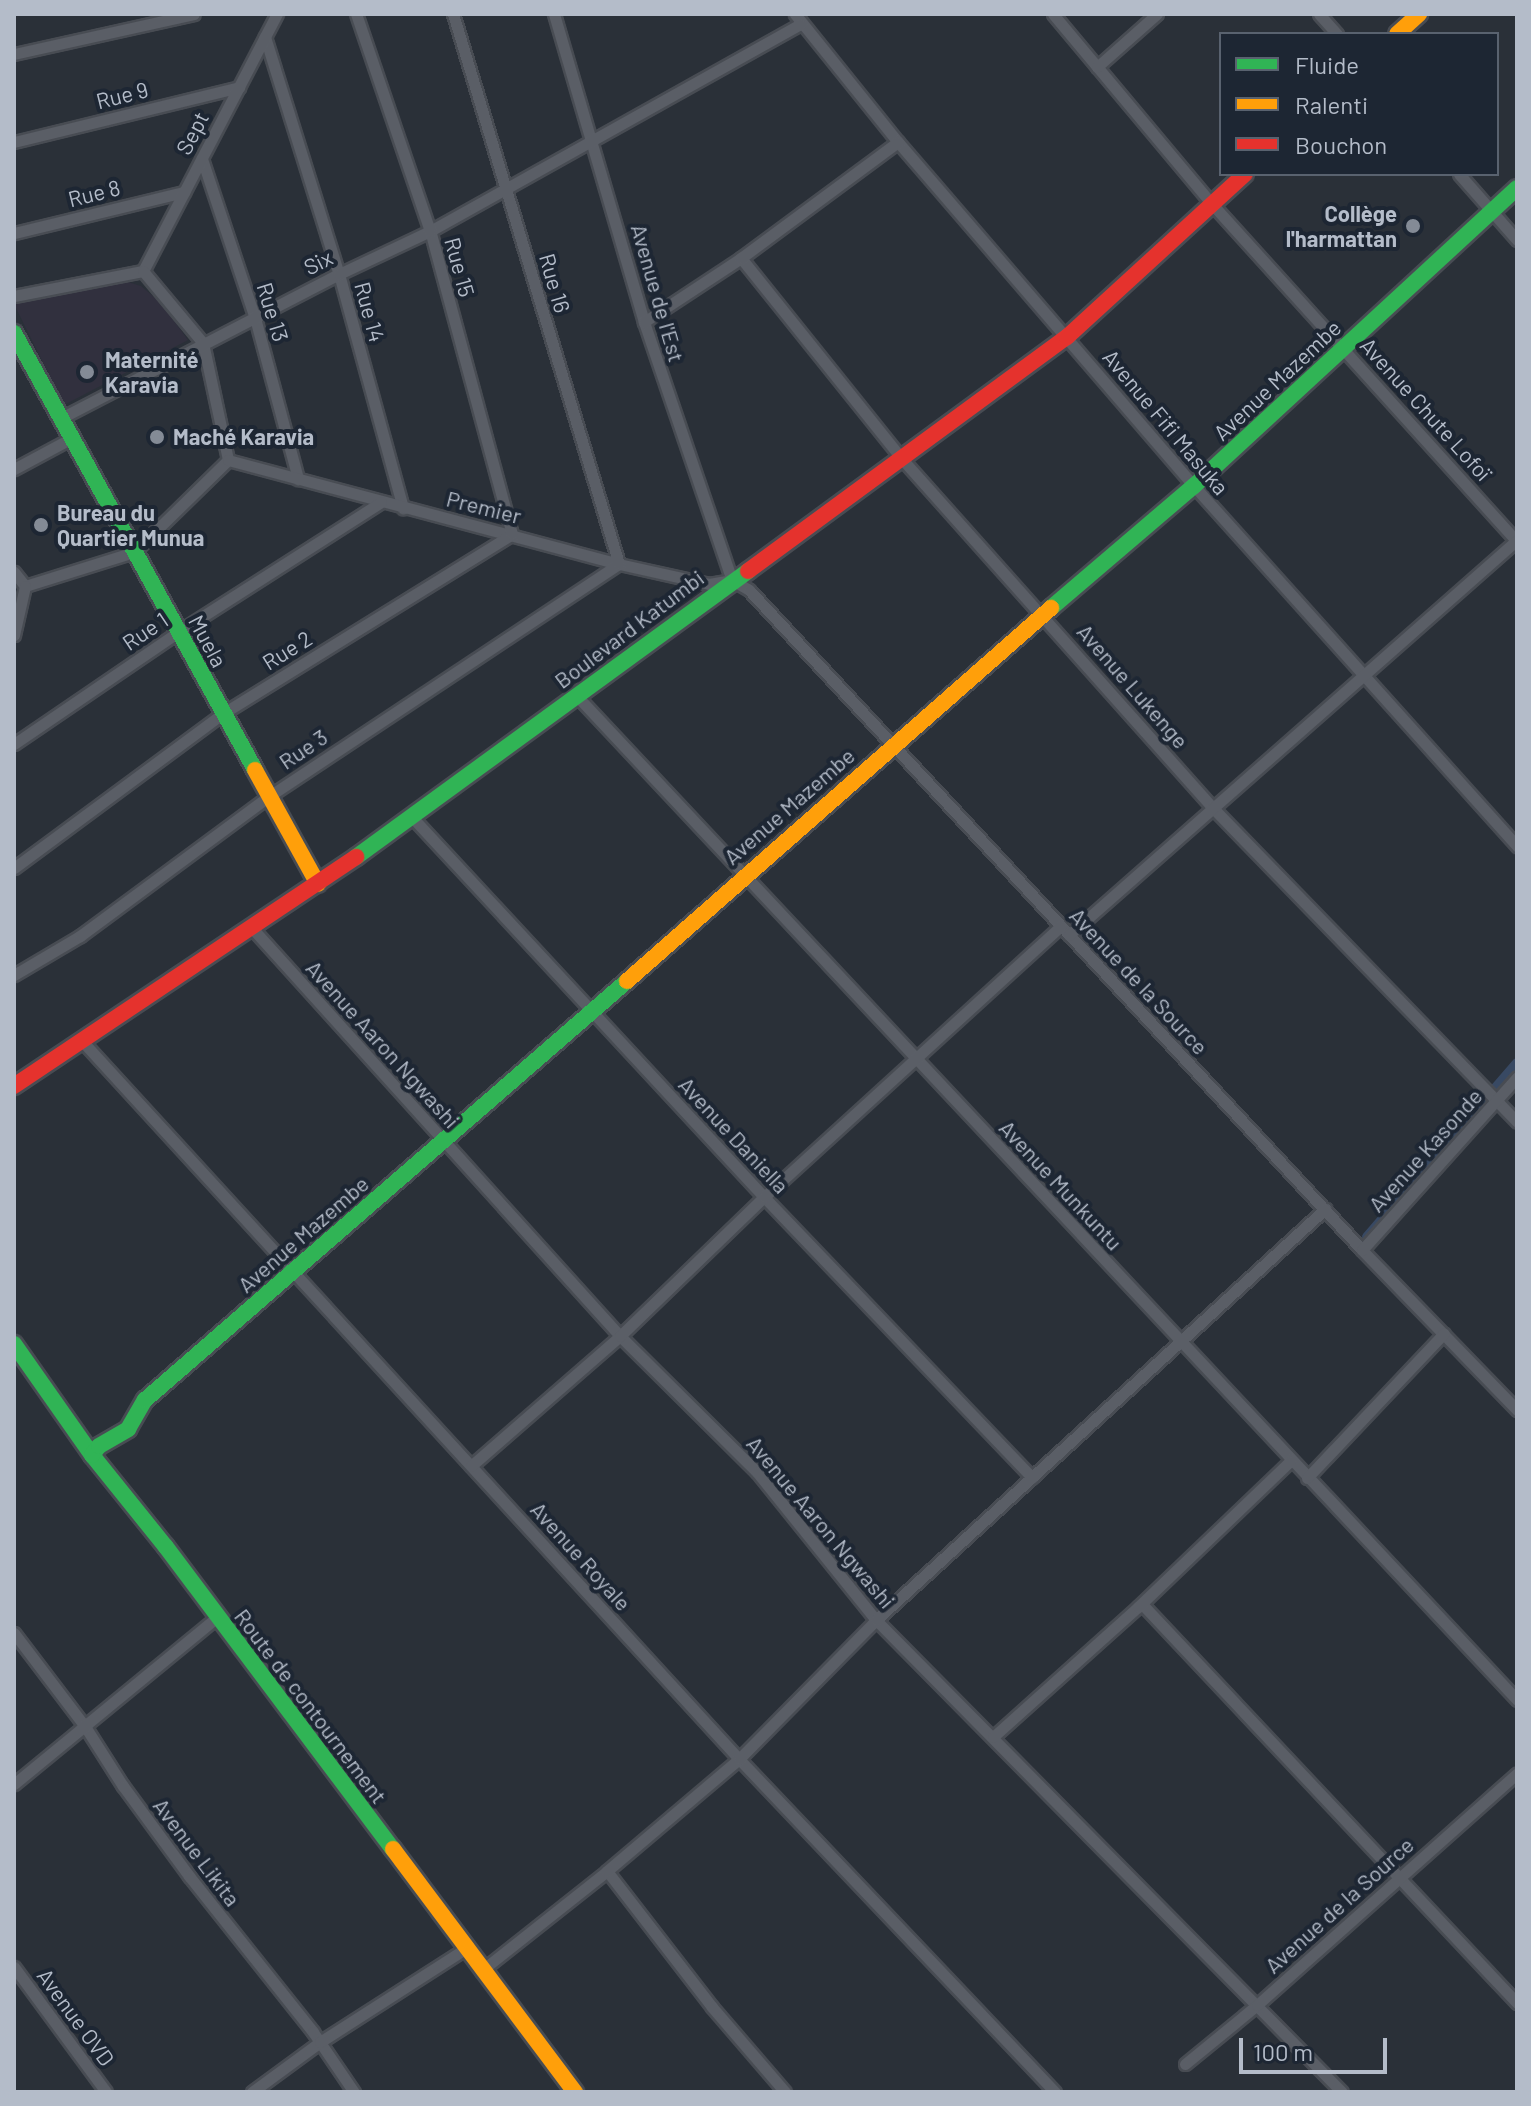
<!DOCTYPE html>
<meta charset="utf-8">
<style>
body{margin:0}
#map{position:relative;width:1531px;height:2106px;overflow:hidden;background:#2a3038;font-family:Barlow,sans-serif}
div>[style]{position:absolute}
.medical>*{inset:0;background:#31303e}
.canal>*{height:10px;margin:-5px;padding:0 5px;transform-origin:5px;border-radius:5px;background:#384963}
.roads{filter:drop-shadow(2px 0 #484c53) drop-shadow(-2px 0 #484c53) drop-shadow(0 2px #484c53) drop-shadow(0 -2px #484c53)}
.street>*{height:11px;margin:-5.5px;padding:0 5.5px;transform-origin:5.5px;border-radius:5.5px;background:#5a5e66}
.fast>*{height:16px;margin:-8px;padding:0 8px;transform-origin:8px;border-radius:8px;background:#30b455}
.slow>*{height:16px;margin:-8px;padding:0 8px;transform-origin:8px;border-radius:8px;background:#ff9f0a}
.jam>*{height:16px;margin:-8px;padding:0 8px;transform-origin:8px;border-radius:8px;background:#e5322d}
.dots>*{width:22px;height:22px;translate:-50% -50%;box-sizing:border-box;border:4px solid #1d2633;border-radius:50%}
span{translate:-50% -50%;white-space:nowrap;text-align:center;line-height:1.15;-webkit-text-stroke:8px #1d2633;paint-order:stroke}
.street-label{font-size:22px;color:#b4bcc9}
.poi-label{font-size:22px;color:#b4bcc9;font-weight:700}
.right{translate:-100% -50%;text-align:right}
.left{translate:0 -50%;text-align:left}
.frame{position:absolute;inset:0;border:16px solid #b4bcc9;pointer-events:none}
.legend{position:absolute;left:1219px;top:32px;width:280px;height:144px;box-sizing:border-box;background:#1d2633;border:2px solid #59626f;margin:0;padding:10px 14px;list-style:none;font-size:24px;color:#b4bcc9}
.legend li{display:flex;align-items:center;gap:16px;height:40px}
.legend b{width:40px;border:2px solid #59626f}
.scale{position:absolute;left:1239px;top:2038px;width:148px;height:36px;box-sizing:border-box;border:4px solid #b4bcc9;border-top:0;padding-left:10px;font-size:24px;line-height:28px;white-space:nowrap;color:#b4bcc9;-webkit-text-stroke:6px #1d2633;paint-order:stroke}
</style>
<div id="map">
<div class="medical">
<div style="clip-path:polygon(128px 282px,141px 286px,160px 302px,188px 340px,64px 405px,14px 304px)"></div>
</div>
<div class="canal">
<div style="left:1367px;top:1237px;width:230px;rotate:-49.2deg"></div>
</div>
<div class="roads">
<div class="street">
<div style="left:554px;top:14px;width:321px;rotate:73.7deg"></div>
<div style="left:644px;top:322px;width:273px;rotate:71.2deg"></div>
<div style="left:795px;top:14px;width:164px;rotate:51.2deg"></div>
<div style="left:898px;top:142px;width:454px;rotate:49.3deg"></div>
<div style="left:1194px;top:486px;width:484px;rotate:48.1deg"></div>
<div style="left:1053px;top:14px;width:248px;rotate:50.1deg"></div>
<div style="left:1212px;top:204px;width:455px;rotate:47.9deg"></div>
<div style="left:1319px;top:14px;width:27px;rotate:48deg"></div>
<div style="left:265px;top:37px;width:248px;rotate:72.7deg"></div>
<div style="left:339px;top:274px;width:243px;rotate:74.7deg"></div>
<div style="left:14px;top:54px;width:184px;rotate:-12.5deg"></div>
<div style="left:1097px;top:67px;width:80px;rotate:-41.5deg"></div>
<div style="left:14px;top:142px;width:232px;rotate:-13.7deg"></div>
<div style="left:202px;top:159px;width:168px;rotate:71.6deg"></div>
<div style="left:255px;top:318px;width:167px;rotate:75deg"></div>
<div style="left:1459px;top:174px;width:88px;rotate:48.7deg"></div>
<div style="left:14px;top:233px;width:175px;rotate:-13.6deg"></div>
<div style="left:741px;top:258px;width:258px;rotate:51.3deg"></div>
<div style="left:902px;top:459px;width:466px;rotate:48.3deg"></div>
<div style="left:1212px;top:807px;width:438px;rotate:45.9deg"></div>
<div style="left:143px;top:271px;width:290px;rotate:-62.5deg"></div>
<div style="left:14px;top:296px;width:131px;rotate:-11deg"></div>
<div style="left:143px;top:271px;width:94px;rotate:50.2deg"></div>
<div style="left:203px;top:343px;width:120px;rotate:77.9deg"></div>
<div style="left:228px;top:460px;width:132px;rotate:135.6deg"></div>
<div style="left:134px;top:552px;width:114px;rotate:162.7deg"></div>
<div style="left:25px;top:586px;width:18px;rotate:-128deg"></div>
<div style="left:644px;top:322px;width:116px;rotate:-33.4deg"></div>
<div style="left:741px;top:258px;width:195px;rotate:-36.5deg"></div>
<div style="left:59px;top:419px;width:315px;rotate:-27.4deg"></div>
<div style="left:339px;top:274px;width:101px;rotate:-25.3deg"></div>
<div style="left:430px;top:231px;width:424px;rotate:-29.2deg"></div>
<div style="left:228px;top:460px;width:405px;rotate:14.9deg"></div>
<div style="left:619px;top:564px;width:92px;rotate:12.5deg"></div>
<div style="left:709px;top:584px;width:22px;rotate:-10deg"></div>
<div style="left:14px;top:469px;width:64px;rotate:-28.2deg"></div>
<div style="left:732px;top:580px;width:20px;rotate:30deg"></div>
<div style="left:749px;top:590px;width:901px;rotate:47.11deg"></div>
<div style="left:1362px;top:1250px;width:223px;rotate:45.9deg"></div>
<div style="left:14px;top:635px;width:50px;rotate:-77.3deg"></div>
<div style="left:576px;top:695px;width:1377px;rotate:46.88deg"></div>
<div style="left:14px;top:744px;width:199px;rotate:-34.3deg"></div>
<div style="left:178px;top:632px;width:241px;rotate:-32.6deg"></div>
<div style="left:411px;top:816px;width:519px;rotate:47.18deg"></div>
<div style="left:764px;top:1197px;width:388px;rotate:46.3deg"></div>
<div style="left:14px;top:868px;width:259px;rotate:-36.5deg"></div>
<div style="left:222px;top:714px;width:341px;rotate:-31.8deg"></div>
<div style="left:512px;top:534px;width:314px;rotate:-105.1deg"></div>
<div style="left:430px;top:231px;width:229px;rotate:-108.8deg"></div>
<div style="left:252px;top:928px;width:549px;rotate:47.95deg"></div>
<div style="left:620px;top:1336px;width:193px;rotate:44.8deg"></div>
<div style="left:757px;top:1472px;width:190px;rotate:51.2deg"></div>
<div style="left:876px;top:1620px;width:663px;rotate:45.37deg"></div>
<div style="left:1069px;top:935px;width:597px;rotate:-41.4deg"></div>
<div style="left:14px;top:975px;width:77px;rotate:-30.6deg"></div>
<div style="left:80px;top:936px;width:234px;rotate:-36.5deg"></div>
<div style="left:268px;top:797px;width:421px;rotate:-33.6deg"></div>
<div style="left:619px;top:564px;width:575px;rotate:-106.79deg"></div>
<div style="left:83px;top:1042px;width:972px;rotate:47.54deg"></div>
<div style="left:739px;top:1759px;width:459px;rotate:46.5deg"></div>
<div style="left:1362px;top:1250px;width:232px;rotate:-48.1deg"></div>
<div style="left:471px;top:1466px;width:198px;rotate:-41.1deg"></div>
<div style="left:620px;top:1336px;width:200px;rotate:-44deg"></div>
<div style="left:764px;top:1197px;width:402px;rotate:-42.4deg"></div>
<div style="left:1307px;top:1478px;width:199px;rotate:-46.6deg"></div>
<div style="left:1142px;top:1604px;width:548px;rotate:46.78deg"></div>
<div style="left:14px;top:1633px;width:119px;rotate:52.8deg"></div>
<div style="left:86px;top:1728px;width:69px;rotate:57.5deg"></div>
<div style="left:123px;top:1786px;width:112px;rotate:53.7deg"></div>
<div style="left:189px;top:1876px;width:199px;rotate:51.5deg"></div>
<div style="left:313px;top:2032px;width:73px;rotate:55.7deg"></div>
<div style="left:993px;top:1737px;width:195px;rotate:-41.9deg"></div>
<div style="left:1138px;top:1607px;width:211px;rotate:-43.8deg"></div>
<div style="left:14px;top:1784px;width:261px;rotate:-39.4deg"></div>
<div style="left:607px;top:1871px;width:172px;rotate:52.3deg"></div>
<div style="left:712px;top:2007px;width:112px;rotate:49.3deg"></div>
<div style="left:14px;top:1967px;width:155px;rotate:53.6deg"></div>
<div style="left:481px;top:1971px;width:161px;rotate:-38.4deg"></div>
<div style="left:607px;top:1871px;width:173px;rotate:-40.3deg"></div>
<div style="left:739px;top:1759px;width:195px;rotate:-45.4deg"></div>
<div style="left:876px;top:1620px;width:609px;rotate:-42.47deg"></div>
<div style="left:1185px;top:2064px;width:93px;rotate:-39.3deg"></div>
<div style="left:1257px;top:2005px;width:348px;rotate:-41.7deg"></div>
<div style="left:252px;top:2092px;width:84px;rotate:-36.3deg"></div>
<div style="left:320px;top:2042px;width:172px;rotate:-32.7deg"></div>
</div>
<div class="fast">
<div style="left:14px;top:333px;width:499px;rotate:61.1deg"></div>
<div style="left:1051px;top:608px;width:188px;rotate:-40.5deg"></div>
<div style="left:1194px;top:486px;width:439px;rotate:-42.7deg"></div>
<div style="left:356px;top:857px;width:485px;rotate:-36.1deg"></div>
<div style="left:14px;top:1344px;width:136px;rotate:54.9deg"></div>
<div style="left:92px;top:1455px;width:118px;rotate:51.2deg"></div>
<div style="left:166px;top:1547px;width:378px;rotate:53.1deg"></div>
<div style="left:92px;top:1455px;width:11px;rotate:-52deg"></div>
<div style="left:99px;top:1446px;width:34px;rotate:-30deg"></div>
<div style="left:128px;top:1429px;width:34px;rotate:-60deg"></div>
<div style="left:145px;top:1400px;width:639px;rotate:-41deg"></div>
</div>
<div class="slow">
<div style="left:1397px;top:34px;width:30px;rotate:-42deg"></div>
<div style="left:255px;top:770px;width:130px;rotate:61.1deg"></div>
<div style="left:627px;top:981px;width:565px;rotate:-41.34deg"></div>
<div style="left:393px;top:1849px;width:304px;rotate:53.2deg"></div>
</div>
<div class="jam">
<div style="left:748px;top:571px;width:396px;rotate:-36.3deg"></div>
<div style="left:1067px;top:337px;width:241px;rotate:-42.5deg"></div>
<div style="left:14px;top:1086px;width:412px;rotate:-33.8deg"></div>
</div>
</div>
<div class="dots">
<div style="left:1413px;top:226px;background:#848b96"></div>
<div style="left:87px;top:372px;background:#848b96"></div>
<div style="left:157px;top:437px;background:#848b96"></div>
<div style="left:41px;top:525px;background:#848b96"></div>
</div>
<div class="street-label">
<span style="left:122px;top:95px;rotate:-14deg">Rue 9</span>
<span style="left:192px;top:133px;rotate:-63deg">Sept</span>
<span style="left:94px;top:193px;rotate:-14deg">Rue 8</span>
<span style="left:318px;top:262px;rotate:-27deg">Six</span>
<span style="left:460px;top:267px;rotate:75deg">Rue 15</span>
<span style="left:555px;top:283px;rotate:74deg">Rue 16</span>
<span style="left:658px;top:293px;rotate:74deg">Avenue de l'Est</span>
<span style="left:273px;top:312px;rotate:73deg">Rue 13</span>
<span style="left:370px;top:312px;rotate:75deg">Rue 14</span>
<span style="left:1277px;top:380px;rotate:-43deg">Avenue Mazembe</span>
<span style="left:1426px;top:409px;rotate:48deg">Avenue Chute Lofoï</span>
<span style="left:1166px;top:422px;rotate:50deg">Avenue Fifi Masuka</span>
<span style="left:484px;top:507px;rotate:14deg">Premier</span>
<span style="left:629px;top:629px;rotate:-37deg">Boulevard Katumbi</span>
<span style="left:145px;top:631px;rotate:-34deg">Rue 1</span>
<span style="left:208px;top:641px;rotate:62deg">Muela</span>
<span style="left:287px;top:650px;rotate:-32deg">Rue 2</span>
<span style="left:1133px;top:686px;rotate:49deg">Avenue Lukenge</span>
<span style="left:303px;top:749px;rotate:-34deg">Rue 3</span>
<span style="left:789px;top:806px;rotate:-41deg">Avenue Mazembe</span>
<span style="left:1139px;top:981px;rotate:47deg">Avenue de la Source</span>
<span style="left:383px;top:1044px;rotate:48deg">Avenue Aaron Ngwashi</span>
<span style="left:734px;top:1135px;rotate:47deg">Avenue Daniella</span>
<span style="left:1425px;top:1150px;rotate:-48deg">Avenue Kasonde</span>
<span style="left:1061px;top:1185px;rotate:47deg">Avenue Munkuntu</span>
<span style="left:303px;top:1234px;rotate:-41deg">Avenue Mazembe</span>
<span style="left:821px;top:1522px;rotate:50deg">Avenue Aaron Ngwashi</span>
<span style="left:581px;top:1556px;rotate:48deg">Avenue Royale</span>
<span style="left:311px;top:1706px;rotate:53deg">Route de contournement</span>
<span style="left:197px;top:1852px;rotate:53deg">Avenue Likita</span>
<span style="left:1339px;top:1905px;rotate:-42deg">Avenue de la Source</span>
<span style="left:76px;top:2017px;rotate:54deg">Avenue OVD</span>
</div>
<div class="poi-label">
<span class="right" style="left:1397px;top:226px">Collège<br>l'harmattan</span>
<span class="left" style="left:105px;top:372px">Maternité<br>Karavia</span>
<span class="left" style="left:173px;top:437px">Maché Karavia</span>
<span class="left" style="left:57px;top:525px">Bureau du<br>Quartier Munua</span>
</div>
<div class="frame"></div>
<ul class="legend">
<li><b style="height:10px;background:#30b455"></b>Fluide</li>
<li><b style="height:10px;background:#ff9f0a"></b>Ralenti</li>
<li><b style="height:10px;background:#e5322d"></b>Bouchon</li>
</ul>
<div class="scale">100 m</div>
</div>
